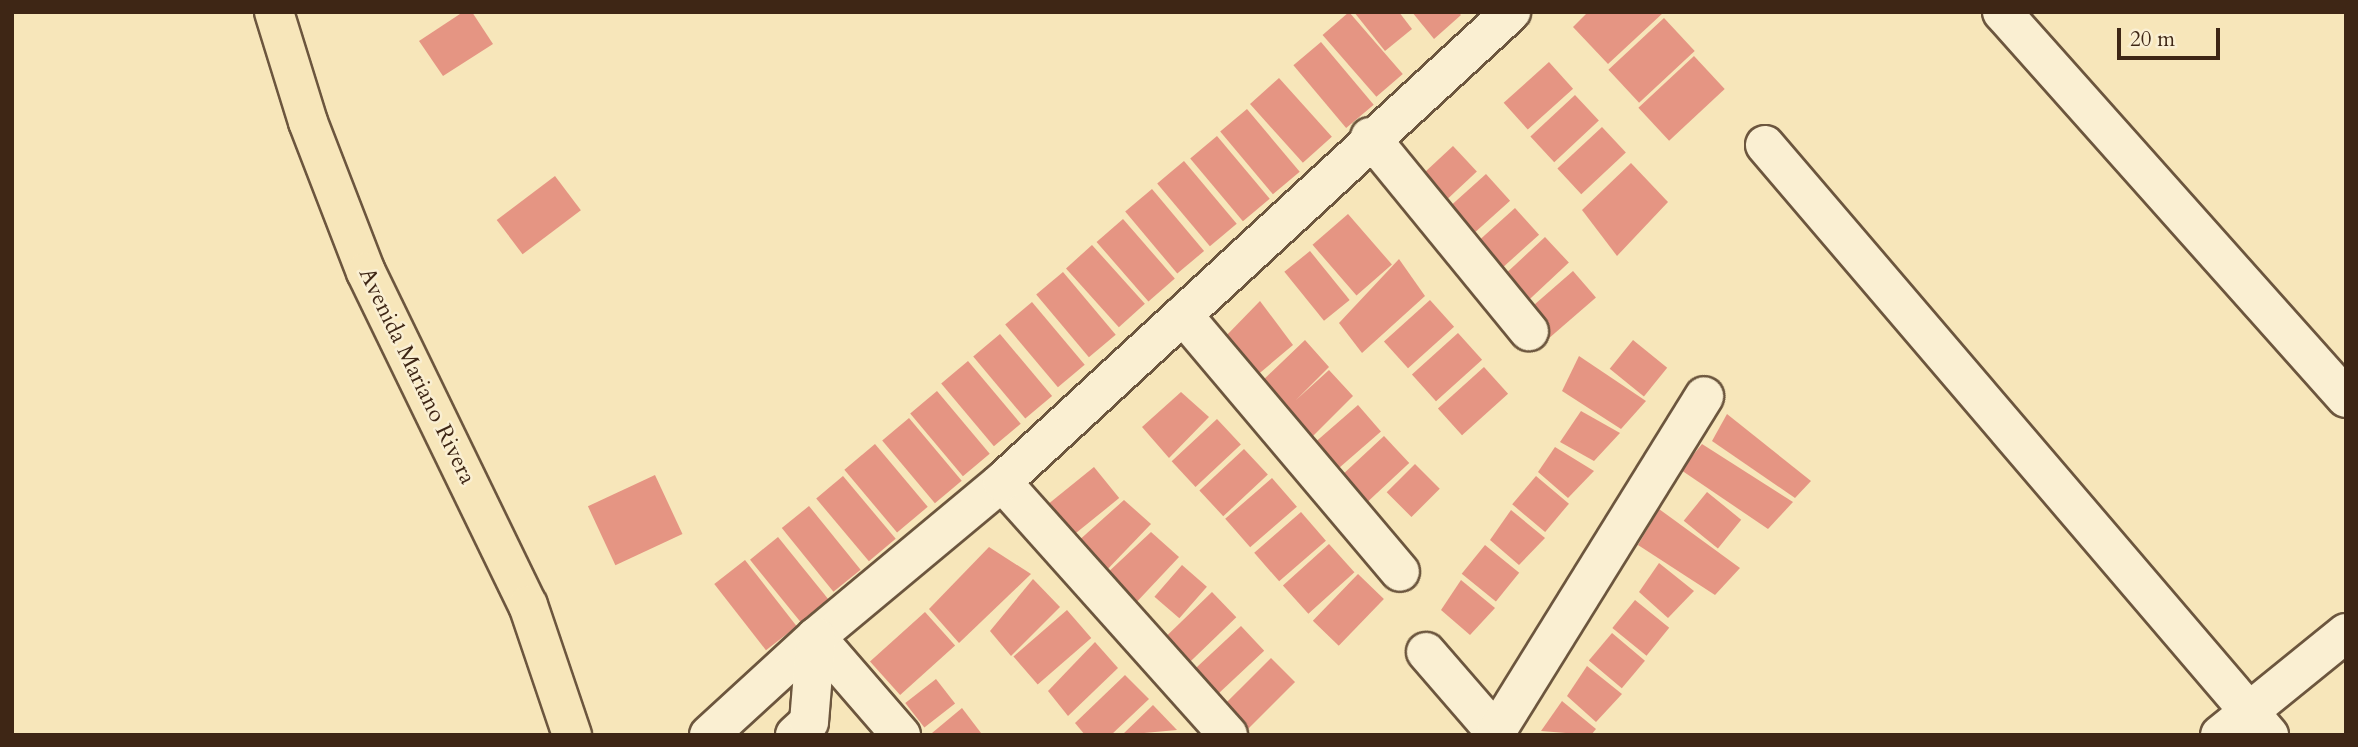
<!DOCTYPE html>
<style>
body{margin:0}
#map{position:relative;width:2358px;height:747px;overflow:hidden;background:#f7e6ba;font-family:Cardo,serif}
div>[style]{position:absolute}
.building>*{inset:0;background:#e59583;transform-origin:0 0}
.roads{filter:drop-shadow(2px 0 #6c563e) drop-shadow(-2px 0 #6c563e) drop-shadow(0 2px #6c563e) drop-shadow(0 -2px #6c563e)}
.minor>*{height:38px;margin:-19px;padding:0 19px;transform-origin:19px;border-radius:19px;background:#faefd2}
.major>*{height:38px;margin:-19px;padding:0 19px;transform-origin:19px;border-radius:19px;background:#f7e6ba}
span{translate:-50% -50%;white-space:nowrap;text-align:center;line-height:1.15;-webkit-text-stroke:5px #faefd2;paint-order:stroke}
.street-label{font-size:23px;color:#3e2615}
.frame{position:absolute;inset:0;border:14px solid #3e2615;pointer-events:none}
.scale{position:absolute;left:2117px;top:28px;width:103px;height:32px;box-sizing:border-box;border:4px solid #3e2615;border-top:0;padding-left:9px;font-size:21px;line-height:24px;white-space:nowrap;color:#3e2615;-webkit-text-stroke:5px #faefd2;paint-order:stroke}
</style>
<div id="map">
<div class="building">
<div style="clip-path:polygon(463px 12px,472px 12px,493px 44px,443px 76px,419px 41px)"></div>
<div style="left:1349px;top:12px;width:82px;height:35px;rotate:49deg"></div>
<div style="clip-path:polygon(1354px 12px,1399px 12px,1412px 29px,1385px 51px)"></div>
<div style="clip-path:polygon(1412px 12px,1458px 12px,1461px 15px,1434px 39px)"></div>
<div style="clip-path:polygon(1588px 12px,1664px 12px,1608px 64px,1573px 27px)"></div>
<div style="left:1664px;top:18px;width:45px;height:76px;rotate:47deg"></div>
<div style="left:1321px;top:42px;width:82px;height:36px;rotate:50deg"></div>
<div style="left:1694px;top:56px;width:45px;height:76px;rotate:47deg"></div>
<div style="left:1549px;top:62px;width:36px;height:61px;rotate:48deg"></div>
<div style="left:1279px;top:78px;width:79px;height:39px;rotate:48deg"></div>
<div style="left:1575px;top:95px;width:35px;height:61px;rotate:47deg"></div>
<div style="left:1247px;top:109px;width:82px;height:35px;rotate:50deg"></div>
<div style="left:1602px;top:127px;width:35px;height:61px;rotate:47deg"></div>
<div style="left:1217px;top:136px;width:82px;height:35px;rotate:50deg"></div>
<div style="left:1453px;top:146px;width:35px;height:61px;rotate:47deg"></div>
<div style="left:1184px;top:161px;width:82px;height:35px;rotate:50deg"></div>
<div style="clip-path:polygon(1631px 163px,1668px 202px,1617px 256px,1582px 210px)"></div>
<div style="left:1486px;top:174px;width:36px;height:61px;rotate:48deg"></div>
<div style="left:555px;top:176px;width:43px;height:73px;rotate:53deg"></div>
<div style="left:1152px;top:189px;width:81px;height:35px;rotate:50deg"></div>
<div style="left:1515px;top:208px;width:36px;height:62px;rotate:48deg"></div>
<div style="left:1348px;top:214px;width:67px;height:47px;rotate:49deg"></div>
<div style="left:1123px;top:219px;width:79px;height:35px;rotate:49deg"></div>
<div style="left:1545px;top:237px;width:35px;height:62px;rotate:47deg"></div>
<div style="left:1092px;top:245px;width:79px;height:35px;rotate:48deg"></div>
<div style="left:1310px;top:251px;width:63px;height:33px;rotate:51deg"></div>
<div style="clip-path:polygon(1399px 259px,1425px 296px,1362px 353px,1339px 323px)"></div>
<div style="left:1573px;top:271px;width:35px;height:62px;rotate:49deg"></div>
<div style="left:1063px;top:272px;width:82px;height:35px;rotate:50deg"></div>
<div style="left:1430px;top:300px;width:36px;height:62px;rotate:48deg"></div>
<div style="clip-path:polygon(1260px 301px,1293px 345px,1255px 377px,1223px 339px)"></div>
<div style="left:1032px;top:302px;width:82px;height:35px;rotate:50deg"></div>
<div style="left:1458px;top:333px;width:36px;height:62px;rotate:48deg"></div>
<div style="left:1000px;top:334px;width:81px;height:35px;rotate:50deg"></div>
<div style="clip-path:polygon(1305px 340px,1329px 367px,1296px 400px,1329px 370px,1353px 396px,1308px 441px,1261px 382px)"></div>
<div style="left:1633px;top:340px;width:44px;height:37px;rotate:39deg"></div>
<div style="clip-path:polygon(1579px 356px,1646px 401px,1621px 429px,1562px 391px)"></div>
<div style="left:968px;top:361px;width:82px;height:35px;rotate:50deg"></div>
<div style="left:1484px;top:367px;width:36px;height:62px;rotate:48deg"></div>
<div style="left:937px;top:391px;width:82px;height:35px;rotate:50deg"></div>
<div style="clip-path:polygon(1181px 392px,1209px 417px,1169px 458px,1142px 427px)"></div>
<div style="left:1358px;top:405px;width:35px;height:61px;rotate:49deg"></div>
<div style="clip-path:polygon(1581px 411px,1620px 433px,1594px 461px,1560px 442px)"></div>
<div style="clip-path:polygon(1727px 414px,1811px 481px,1795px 498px,1712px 441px)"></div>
<div style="left:909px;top:418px;width:82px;height:35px;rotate:50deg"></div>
<div style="left:1217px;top:419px;width:35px;height:62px;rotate:47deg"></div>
<div style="left:1384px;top:436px;width:37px;height:62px;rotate:47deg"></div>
<div style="left:875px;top:444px;width:82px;height:40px;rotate:50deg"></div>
<div style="clip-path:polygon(1702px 444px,1793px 502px,1768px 529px,1681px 470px)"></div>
<div style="clip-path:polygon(1555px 447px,1594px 471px,1568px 498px,1538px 472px)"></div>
<div style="left:1244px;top:449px;width:35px;height:61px;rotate:47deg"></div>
<div style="left:1415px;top:464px;width:35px;height:40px;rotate:45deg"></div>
<div style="left:1094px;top:467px;width:40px;height:64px;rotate:51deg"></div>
<div style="left:655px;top:475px;width:65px;height:74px;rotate:65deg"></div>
<div style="left:843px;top:476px;width:82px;height:35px;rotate:50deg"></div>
<div style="left:1536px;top:476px;width:43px;height:37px;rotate:40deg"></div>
<div style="left:1272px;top:478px;width:38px;height:62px;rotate:49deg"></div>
<div style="left:1707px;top:492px;width:44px;height:37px;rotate:39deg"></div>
<div style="clip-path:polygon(1124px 500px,1151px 524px,1103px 574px,1076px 543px)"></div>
<div style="left:809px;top:506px;width:82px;height:35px;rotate:51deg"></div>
<div style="clip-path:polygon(1659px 509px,1740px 568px,1715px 595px,1638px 545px)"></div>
<div style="clip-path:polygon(1511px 510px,1545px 538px,1519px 565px,1490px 540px)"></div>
<div style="left:1301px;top:512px;width:38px;height:62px;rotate:49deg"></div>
<div style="clip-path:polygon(1151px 532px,1179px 557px,1131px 608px,1104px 576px)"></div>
<div style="left:778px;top:537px;width:80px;height:36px;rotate:51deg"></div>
<div style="left:1329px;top:544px;width:38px;height:62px;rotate:48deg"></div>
<div style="left:1485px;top:545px;width:44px;height:37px;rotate:39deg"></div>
<div style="clip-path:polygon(989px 547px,1031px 574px,959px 643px,929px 609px)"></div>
<div style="left:745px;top:560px;width:84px;height:39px;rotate:52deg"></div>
<div style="clip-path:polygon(1659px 563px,1694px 591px,1668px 618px,1639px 592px)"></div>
<div style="left:1182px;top:565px;width:33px;height:42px;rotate:41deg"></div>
<div style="left:1358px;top:574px;width:36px;height:65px;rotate:44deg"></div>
<div style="clip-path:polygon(1033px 579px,1060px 607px,1011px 656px,990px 631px)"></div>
<div style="clip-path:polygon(1461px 580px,1495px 608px,1470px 635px,1441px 610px)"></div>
<div style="left:1212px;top:592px;width:35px;height:70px;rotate:46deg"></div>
<div style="left:1635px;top:600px;width:44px;height:36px;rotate:39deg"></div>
<div style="left:1067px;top:610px;width:37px;height:71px;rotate:49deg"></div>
<div style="left:925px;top:612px;width:45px;height:74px;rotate:48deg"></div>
<div style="left:1241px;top:626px;width:34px;height:69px;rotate:47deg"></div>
<div style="left:1612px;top:633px;width:43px;height:36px;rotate:40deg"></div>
<div style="clip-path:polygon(1095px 642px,1118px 668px,1068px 716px,1048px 691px)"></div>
<div style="left:1271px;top:658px;width:34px;height:69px;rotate:45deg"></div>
<div style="clip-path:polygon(1587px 666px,1622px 694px,1596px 722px,1567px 696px)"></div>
<div style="clip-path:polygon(1125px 675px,1149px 699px,1111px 735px,1085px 735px,1075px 723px)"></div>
<div style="left:936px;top:679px;width:31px;height:39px;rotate:52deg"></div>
<div style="clip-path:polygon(1562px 701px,1596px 729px,1591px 735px,1541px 731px)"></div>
<div style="clip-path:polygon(1153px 705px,1177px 730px,1122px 735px)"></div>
<div style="clip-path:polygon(962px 708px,981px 733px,934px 735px,932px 733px)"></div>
</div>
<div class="roads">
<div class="minor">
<div style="left:2002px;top:12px;width:517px;rotate:48.29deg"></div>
<div style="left:1370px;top:137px;width:251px;rotate:50.7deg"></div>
<div style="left:1765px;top:145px;width:776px;rotate:49.49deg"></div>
<div style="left:1183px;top:315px;width:336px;rotate:49.8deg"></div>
<div style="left:1002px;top:482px;width:339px;rotate:48.2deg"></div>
<div style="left:816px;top:637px;width:130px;rotate:49.1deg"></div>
<div style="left:1426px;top:652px;width:110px;rotate:49.1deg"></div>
<div style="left:1496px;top:732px;width:395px;rotate:-58.2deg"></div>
<div style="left:709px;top:735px;width:145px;rotate:-42.5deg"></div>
<div style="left:816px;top:637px;width:242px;rotate:-39.8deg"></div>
<div style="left:1002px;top:482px;width:693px;rotate:-42.72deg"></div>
<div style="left:795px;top:735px;width:19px;rotate:-43deg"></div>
<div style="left:809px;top:722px;width:85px;rotate:-85.3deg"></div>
<div style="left:2220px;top:735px;width:162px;rotate:-39deg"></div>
</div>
<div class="major">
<div style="left:274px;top:12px;width:115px;rotate:72.8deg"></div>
<div style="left:308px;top:122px;width:161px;rotate:68.9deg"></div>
<div style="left:366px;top:272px;width:370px;rotate:64.1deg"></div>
<div style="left:528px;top:605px;width:137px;rotate:71.3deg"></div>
</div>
</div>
<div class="street-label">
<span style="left:417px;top:376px;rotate:64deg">Avenida Mariano Rivera</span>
</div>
<div class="frame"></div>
<div class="scale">20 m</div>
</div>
